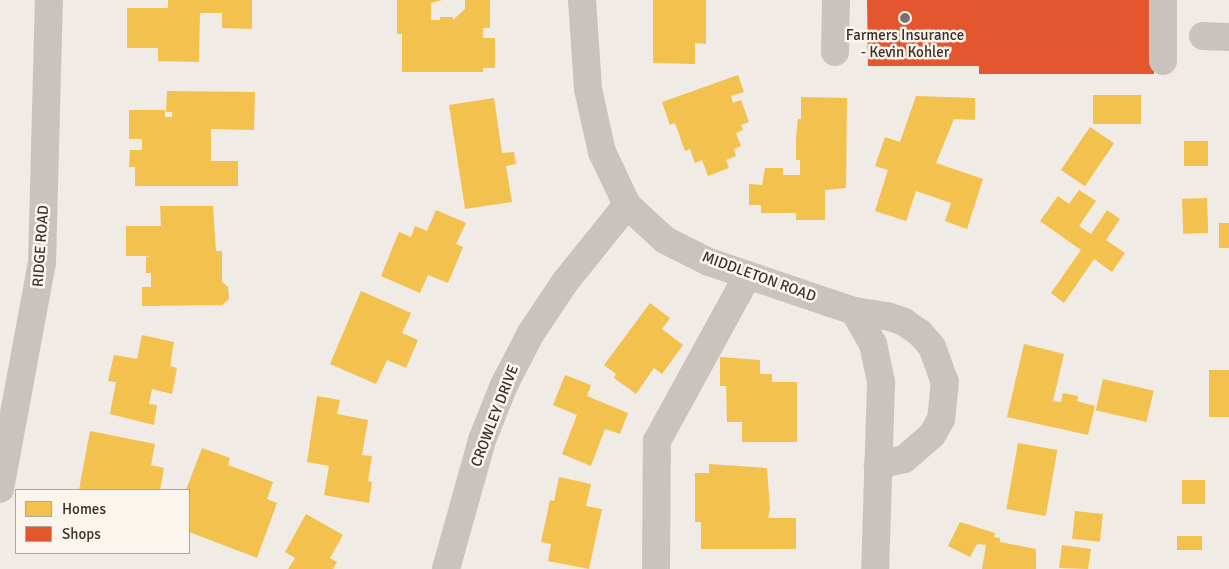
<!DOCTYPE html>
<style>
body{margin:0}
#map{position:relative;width:1229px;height:569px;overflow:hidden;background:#f0ebe5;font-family:Signika,sans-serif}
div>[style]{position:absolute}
.homes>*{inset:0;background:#f2c14e;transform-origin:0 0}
.shops>*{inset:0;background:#e4572e}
.minor>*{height:28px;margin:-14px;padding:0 14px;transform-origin:14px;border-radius:14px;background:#c9c3be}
.dots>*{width:14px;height:14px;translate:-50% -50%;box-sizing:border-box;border:2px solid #fbf5ee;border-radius:50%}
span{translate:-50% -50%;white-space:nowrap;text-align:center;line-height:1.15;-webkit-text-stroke:5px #fbf5ee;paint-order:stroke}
.poi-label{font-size:15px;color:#3b302b}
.street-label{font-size:15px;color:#3b302b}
.legend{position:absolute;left:15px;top:489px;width:175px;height:65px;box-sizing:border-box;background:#fbf5ee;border:1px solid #aea6a0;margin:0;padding:6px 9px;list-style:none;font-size:15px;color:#3b302b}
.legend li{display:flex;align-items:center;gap:10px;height:25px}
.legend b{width:25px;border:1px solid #aea6a0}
</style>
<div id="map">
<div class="homes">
<div style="clip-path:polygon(168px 0,252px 0,252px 29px,222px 28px,222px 13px,200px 13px,199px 62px,158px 61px,158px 48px,127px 48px,127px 8px,168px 8px)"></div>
<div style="clip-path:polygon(397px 0,442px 0,431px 3px,431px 20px,440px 20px,440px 17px,453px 17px,453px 20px,465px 9px,465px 0,490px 0,490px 28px,483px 28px,483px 38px,495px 38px,495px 68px,483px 68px,483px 72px,402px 72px,402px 34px,397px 34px)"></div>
<div style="clip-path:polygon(653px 0,706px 0,706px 44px,695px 43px,695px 64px,653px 63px)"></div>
<div style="clip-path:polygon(738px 75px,744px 92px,731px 96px,733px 103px,741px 100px,749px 122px,741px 125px,743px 130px,736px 133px,741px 146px,734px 149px,736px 156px,726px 160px,729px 168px,708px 176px,702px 160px,695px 163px,690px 149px,685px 151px,675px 123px,670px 125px,662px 102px)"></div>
<div style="clip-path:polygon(167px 91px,255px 92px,254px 130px,211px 129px,211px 161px,238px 161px,238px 186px,135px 186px,135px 167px,129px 167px,130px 150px,142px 150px,142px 139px,129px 139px,129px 110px,165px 110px,165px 117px,172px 117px,172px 112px,166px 112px)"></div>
<div style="left:1093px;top:95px;width:48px;height:29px"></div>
<div style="clip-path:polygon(916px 96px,975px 98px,975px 120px,954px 119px,936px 163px,983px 179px,967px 229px,945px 221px,951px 203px,916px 191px,906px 221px,875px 211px,888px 170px,875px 166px,885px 137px,900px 142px)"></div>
<div style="clip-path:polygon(801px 97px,847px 98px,846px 188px,825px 190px,825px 220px,796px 220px,796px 213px,761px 213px,761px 205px,749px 205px,749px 184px,762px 185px,765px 168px,783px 168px,783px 175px,800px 175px,800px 160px,796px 160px,796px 137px,798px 119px,801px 119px)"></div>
<div style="clip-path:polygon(494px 98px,502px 153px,514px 152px,516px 164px,506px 166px,512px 202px,465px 209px,449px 105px)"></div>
<div style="left:1090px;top:127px;width:29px;height:52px;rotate:34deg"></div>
<div style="left:1184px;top:141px;width:24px;height:25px"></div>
<div style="clip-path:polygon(1079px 190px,1096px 201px,1079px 226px,1091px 234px,1107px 210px,1120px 219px,1106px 240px,1125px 253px,1112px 272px,1094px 259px,1064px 303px,1051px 293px,1081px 250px,1040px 221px,1058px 196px,1069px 204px)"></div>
<div style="left:1207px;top:198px;width:35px;height:25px;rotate:88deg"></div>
<div style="clip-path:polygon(160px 206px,213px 206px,216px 251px,222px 251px,222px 282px,228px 287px,229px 299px,222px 305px,142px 306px,142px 287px,151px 287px,151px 273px,146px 273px,146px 257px,151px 256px,126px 256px,126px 226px,161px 226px)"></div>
<div style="clip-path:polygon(436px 210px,466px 223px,456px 244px,463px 247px,448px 283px,428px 275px,420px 293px,381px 276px,399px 232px,411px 237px,415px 226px,427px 231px)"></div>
<div style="left:1219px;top:223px;width:10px;height:25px"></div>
<div style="clip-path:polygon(361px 291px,411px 313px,402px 333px,418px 340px,406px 368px,387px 360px,376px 384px,330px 364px)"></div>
<div style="clip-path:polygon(650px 303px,670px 318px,662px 329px,683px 345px,662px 374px,654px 368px,636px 394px,614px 378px,616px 374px,604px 365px)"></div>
<div style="clip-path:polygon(142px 335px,174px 342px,170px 366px,177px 368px,172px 394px,152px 389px,149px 404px,157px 405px,154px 425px,110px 414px,116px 382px,108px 381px,114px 355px,137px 359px)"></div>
<div style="clip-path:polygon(1024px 344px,1064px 354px,1053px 401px,1061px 402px,1063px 393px,1078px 396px,1077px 401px,1095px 406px,1088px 435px,1007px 417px)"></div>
<div style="clip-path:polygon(720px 357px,760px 360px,760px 374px,772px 374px,772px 382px,797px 382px,797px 442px,742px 442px,742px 422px,727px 422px,726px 386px,720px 386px)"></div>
<div style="left:1209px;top:370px;width:20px;height:47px"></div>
<div style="clip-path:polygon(565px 375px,591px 385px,587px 396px,628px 413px,620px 434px,605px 429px,591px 466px,562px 454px,577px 415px,553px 405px)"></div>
<div style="left:1103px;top:379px;width:52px;height:32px;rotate:13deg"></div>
<div style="clip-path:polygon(317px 396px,340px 400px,337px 414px,368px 420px,362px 455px,372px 456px,368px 481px,372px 482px,369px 503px,324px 495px,329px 466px,307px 462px)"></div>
<div style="clip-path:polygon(90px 431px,155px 444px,151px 465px,164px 468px,160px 490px,79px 490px)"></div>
<div style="left:1018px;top:443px;width:40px;height:67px;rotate:10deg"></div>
<div style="clip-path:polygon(202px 448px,230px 458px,228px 465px,273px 482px,267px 499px,277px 503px,257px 558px,189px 532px,186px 490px)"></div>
<div style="clip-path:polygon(709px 464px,767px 468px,770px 509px,768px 518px,796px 518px,796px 549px,701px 549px,701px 522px,695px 522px,695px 473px,709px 473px)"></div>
<div style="clip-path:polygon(559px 477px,591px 484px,586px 506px,602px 509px,589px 569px,548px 561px,551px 544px,541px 542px,550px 500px,554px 501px)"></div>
<div style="left:1182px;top:480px;width:23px;height:24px"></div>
<div style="left:1075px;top:511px;width:28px;height:28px;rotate:6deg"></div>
<div style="clip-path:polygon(306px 514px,343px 535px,330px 558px,337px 562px,333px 569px,288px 569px,295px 558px,285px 552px)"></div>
<div style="clip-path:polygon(960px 522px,995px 533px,994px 537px,1000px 538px,1000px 542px,1036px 549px,1036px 569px,982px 569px,986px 545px,977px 544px,970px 557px,948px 546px)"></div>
<div style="left:1202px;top:536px;width:14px;height:25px;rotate:90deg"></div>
<div style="clip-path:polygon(1062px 545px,1091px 549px,1088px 569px,1059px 568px)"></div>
</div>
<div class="shops">
<div style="clip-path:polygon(867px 0,1154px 0,1154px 74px,979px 74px,979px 66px,868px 66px)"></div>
</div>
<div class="minor">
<div style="left:582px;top:0;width:89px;rotate:86.1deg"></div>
<div style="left:588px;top:89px;width:65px;rotate:77.5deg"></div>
<div style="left:602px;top:152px;width:59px;rotate:64.7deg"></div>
<div style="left:627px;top:205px;width:52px;rotate:42.6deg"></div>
<div style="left:665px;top:240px;width:49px;rotate:26.6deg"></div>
<div style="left:709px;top:262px;width:153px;rotate:18.7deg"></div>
<div style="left:854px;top:311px;width:38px;rotate:60deg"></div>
<div style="left:873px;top:344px;width:40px;rotate:78deg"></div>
<div style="left:881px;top:383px;width:186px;rotate:91.8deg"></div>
<div style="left:1203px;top:36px;width:26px;rotate:2deg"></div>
<div style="left:835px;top:52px;width:52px;rotate:-88.9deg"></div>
<div style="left:1163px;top:61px;width:61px;rotate:-90deg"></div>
<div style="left:854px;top:311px;width:33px;rotate:9deg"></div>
<div style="left:887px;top:316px;width:18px;rotate:19deg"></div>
<div style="left:904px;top:322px;width:19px;rotate:35deg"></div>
<div style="left:920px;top:333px;width:18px;rotate:49deg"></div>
<div style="left:932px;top:347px;width:37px;rotate:70deg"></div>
<div style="left:945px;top:382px;width:37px;rotate:96deg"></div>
<div style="left:941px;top:419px;width:18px;rotate:119deg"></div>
<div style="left:932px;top:435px;width:37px;rotate:139deg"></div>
<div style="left:904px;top:459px;width:27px;rotate:167deg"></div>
<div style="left:0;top:489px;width:230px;rotate:-79.5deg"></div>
<div style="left:42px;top:263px;width:263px;rotate:-88.5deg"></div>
<div style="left:446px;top:569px;width:134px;rotate:-74.4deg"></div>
<div style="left:482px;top:440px;width:59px;rotate:-68.2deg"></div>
<div style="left:504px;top:385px;width:59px;rotate:-62.6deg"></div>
<div style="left:531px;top:333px;width:61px;rotate:-56.3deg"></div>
<div style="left:565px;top:282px;width:99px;rotate:-51.2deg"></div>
<div style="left:656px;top:569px;width:128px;rotate:-89.6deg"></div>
<div style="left:657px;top:441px;width:189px;rotate:-61.3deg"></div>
</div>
<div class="dots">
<div style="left:905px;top:18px;background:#7a716c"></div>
</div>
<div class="poi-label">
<span style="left:905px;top:44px">Farmers Insurance<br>- Kevin Kohler</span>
</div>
<div class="street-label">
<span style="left:41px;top:246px;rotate:-86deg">RIDGE ROAD</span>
<span style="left:759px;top:277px;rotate:20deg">MIDDLETON ROAD</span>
<span style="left:495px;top:416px;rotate:-69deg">CROWLEY DRIVE</span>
</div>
<ul class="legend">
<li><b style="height:14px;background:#f2c14e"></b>Homes</li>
<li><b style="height:14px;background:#e4572e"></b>Shops</li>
</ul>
</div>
